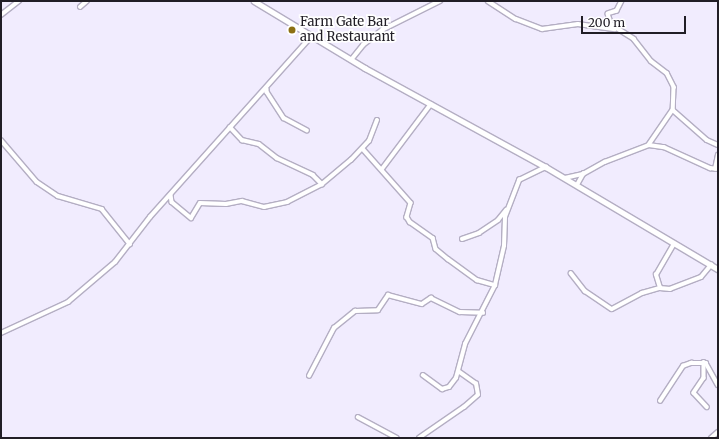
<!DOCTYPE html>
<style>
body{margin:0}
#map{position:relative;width:719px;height:439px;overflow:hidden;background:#f1ecfe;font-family:Merriweather,serif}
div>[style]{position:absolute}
.roads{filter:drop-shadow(1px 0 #b4aec3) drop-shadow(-1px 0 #b4aec3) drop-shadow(0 1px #b4aec3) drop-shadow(0 -1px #b4aec3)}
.minor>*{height:3.5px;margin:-1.75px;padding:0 1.75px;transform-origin:1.75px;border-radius:1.75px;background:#fff}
.tertiary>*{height:4.5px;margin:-2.25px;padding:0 2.25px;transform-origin:2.25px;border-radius:2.25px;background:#fff}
.dots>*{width:11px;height:11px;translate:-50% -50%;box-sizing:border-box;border:2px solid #fff;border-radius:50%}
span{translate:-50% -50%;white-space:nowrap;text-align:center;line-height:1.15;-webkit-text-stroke:3.5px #fff;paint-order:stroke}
.poi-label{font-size:13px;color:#211e26}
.left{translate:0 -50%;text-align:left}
.frame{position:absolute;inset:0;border:2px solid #211e26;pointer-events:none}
.scale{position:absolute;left:581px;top:16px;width:105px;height:18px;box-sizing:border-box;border:2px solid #211e26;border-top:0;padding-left:5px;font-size:12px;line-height:14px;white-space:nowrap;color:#211e26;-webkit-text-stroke:3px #fff;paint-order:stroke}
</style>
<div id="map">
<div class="roads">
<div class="minor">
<div style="left:488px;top:1px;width:33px;rotate:33deg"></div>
<div style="left:516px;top:19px;width:28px;rotate:21deg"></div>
<div style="left:542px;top:29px;width:36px;rotate:-8deg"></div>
<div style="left:578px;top:24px;width:37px;rotate:8deg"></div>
<div style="left:622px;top:1px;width:11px;rotate:117deg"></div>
<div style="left:617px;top:11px;width:9px;rotate:162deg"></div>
<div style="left:608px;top:14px;width:12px;rotate:70deg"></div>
<div style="left:612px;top:25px;width:26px;rotate:32deg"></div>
<div style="left:634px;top:39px;width:28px;rotate:52deg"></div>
<div style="left:651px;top:61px;width:20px;rotate:37deg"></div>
<div style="left:667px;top:73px;width:16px;rotate:63deg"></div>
<div style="left:674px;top:87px;width:23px;rotate:92deg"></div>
<div style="left:673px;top:110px;width:42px;rotate:124.4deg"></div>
<div style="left:80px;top:7px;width:9px;rotate:-41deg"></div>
<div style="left:1px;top:15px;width:23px;rotate:-38deg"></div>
<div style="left:351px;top:60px;width:19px;rotate:-51deg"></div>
<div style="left:363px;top:45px;width:24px;rotate:-38deg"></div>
<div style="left:382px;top:30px;width:65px;rotate:-26.6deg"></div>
<div style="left:267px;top:89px;width:3px;rotate:90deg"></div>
<div style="left:267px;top:92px;width:31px;rotate:57deg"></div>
<div style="left:284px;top:118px;width:26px;rotate:28deg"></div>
<div style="left:673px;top:110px;width:45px;rotate:41.4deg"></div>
<div style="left:707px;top:140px;width:12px;rotate:24deg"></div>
<div style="left:230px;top:127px;width:18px;rotate:47deg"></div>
<div style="left:242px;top:140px;width:17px;rotate:13deg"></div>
<div style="left:259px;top:144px;width:23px;rotate:38deg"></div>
<div style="left:277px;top:158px;width:40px;rotate:25deg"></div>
<div style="left:313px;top:175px;width:13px;rotate:45deg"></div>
<div style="left:1px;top:140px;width:55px;rotate:49.4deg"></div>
<div style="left:37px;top:182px;width:25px;rotate:34deg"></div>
<div style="left:58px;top:196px;width:46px;rotate:16.5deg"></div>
<div style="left:102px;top:209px;width:45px;rotate:51.3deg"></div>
<div style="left:363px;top:149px;width:72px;rotate:48.4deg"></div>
<div style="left:411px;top:203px;width:15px;rotate:106deg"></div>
<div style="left:407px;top:217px;width:6px;rotate:59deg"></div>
<div style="left:410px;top:222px;width:28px;rotate:35deg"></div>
<div style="left:433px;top:238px;width:11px;rotate:75deg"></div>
<div style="left:436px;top:249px;width:16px;rotate:40deg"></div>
<div style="left:448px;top:259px;width:36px;rotate:36deg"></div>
<div style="left:477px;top:280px;width:19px;rotate:16deg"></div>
<div style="left:382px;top:169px;width:81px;rotate:-53deg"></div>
<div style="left:715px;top:169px;width:14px;rotate:-78deg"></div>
<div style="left:565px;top:178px;width:18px;rotate:-13deg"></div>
<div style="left:583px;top:174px;width:25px;rotate:-29deg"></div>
<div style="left:605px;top:162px;width:47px;rotate:-21.1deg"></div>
<div style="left:649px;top:145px;width:15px;rotate:8deg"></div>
<div style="left:664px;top:147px;width:51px;rotate:24.5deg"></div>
<div style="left:710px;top:168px;width:8px;rotate:7deg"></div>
<div style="left:577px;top:185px;width:13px;rotate:-61deg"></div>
<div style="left:171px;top:195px;width:7px;rotate:82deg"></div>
<div style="left:172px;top:202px;width:25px;rotate:40deg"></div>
<div style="left:191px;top:218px;width:17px;rotate:-59deg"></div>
<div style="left:200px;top:203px;width:26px;rotate:2deg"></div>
<div style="left:226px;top:204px;width:16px;rotate:-11deg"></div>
<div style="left:242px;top:201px;width:23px;rotate:15deg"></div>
<div style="left:264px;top:207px;width:24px;rotate:-12deg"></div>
<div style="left:287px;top:202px;width:39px;rotate:-27deg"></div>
<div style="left:322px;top:184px;width:38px;rotate:-40deg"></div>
<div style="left:351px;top:160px;width:26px;rotate:-47deg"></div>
<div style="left:369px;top:141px;width:22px;rotate:-69deg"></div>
<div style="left:462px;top:239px;width:18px;rotate:-19deg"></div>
<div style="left:479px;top:233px;width:23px;rotate:-34deg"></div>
<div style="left:498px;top:220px;width:13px;rotate:-51deg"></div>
<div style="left:571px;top:273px;width:23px;rotate:52deg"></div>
<div style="left:585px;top:291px;width:32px;rotate:34deg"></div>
<div style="left:612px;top:309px;width:34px;rotate:-28deg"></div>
<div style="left:642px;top:293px;width:19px;rotate:-16deg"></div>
<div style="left:660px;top:288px;width:10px;rotate:6deg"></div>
<div style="left:670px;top:289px;width:33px;rotate:-21deg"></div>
<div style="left:701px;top:277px;width:16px;rotate:-50deg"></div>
<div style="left:660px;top:288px;width:14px;rotate:-107deg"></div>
<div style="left:656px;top:275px;width:36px;rotate:-60deg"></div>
<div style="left:1px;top:333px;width:74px;rotate:-24.8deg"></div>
<div style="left:68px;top:302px;width:62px;rotate:-40.4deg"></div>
<div style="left:115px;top:262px;width:57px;rotate:-52.1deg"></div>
<div style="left:150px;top:217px;width:243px;rotate:-48.2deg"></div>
<div style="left:704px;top:362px;width:16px;rotate:90deg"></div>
<div style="left:704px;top:378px;width:18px;rotate:124deg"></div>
<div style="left:694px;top:393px;width:19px;rotate:47deg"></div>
<div style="left:423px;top:375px;width:24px;rotate:36deg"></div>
<div style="left:442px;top:389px;width:7px;rotate:-16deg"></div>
<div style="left:449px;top:387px;width:11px;rotate:-52deg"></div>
<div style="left:456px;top:378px;width:35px;rotate:-75deg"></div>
<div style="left:465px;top:344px;width:66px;rotate:-63deg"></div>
<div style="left:495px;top:285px;width:40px;rotate:-77deg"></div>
<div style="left:504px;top:246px;width:29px;rotate:-88deg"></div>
<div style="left:505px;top:217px;width:40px;rotate:-69deg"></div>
<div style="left:519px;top:180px;width:30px;rotate:-26deg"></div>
<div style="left:309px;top:376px;width:54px;rotate:-62.5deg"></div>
<div style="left:334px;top:328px;width:27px;rotate:-39deg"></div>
<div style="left:355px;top:311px;width:23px;rotate:-2deg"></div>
<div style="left:378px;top:310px;width:18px;rotate:-56deg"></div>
<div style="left:388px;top:295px;width:35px;rotate:15deg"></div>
<div style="left:422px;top:304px;width:11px;rotate:-34deg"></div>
<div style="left:431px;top:298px;width:32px;rotate:26deg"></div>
<div style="left:460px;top:312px;width:23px;rotate:2deg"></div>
<div style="left:660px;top:401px;width:42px;rotate:-56.7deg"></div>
<div style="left:683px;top:366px;width:9px;rotate:-21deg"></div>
<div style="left:691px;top:363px;width:15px"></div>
<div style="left:706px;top:363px;width:25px;rotate:61deg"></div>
<div style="left:358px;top:417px;width:44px;rotate:28.3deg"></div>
<div style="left:419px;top:438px;width:55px;rotate:-34.6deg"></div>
<div style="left:464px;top:407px;width:18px;rotate:-41deg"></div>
<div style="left:478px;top:395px;width:11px;rotate:-100deg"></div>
<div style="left:476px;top:384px;width:21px;rotate:-145deg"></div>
<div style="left:711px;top:438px;width:9px;rotate:-41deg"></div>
</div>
<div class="tertiary">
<div style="left:254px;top:1px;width:130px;rotate:31.1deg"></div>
<div style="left:365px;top:68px;width:206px;rotate:28.7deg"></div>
<div style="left:546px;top:167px;width:200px;rotate:30.7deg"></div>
</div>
</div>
<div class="dots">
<div style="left:292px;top:30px;background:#8c7013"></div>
</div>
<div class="poi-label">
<span class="left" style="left:300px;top:30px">Farm Gate Bar<br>and Restaurant</span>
</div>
<div class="frame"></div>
<div class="scale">200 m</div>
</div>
